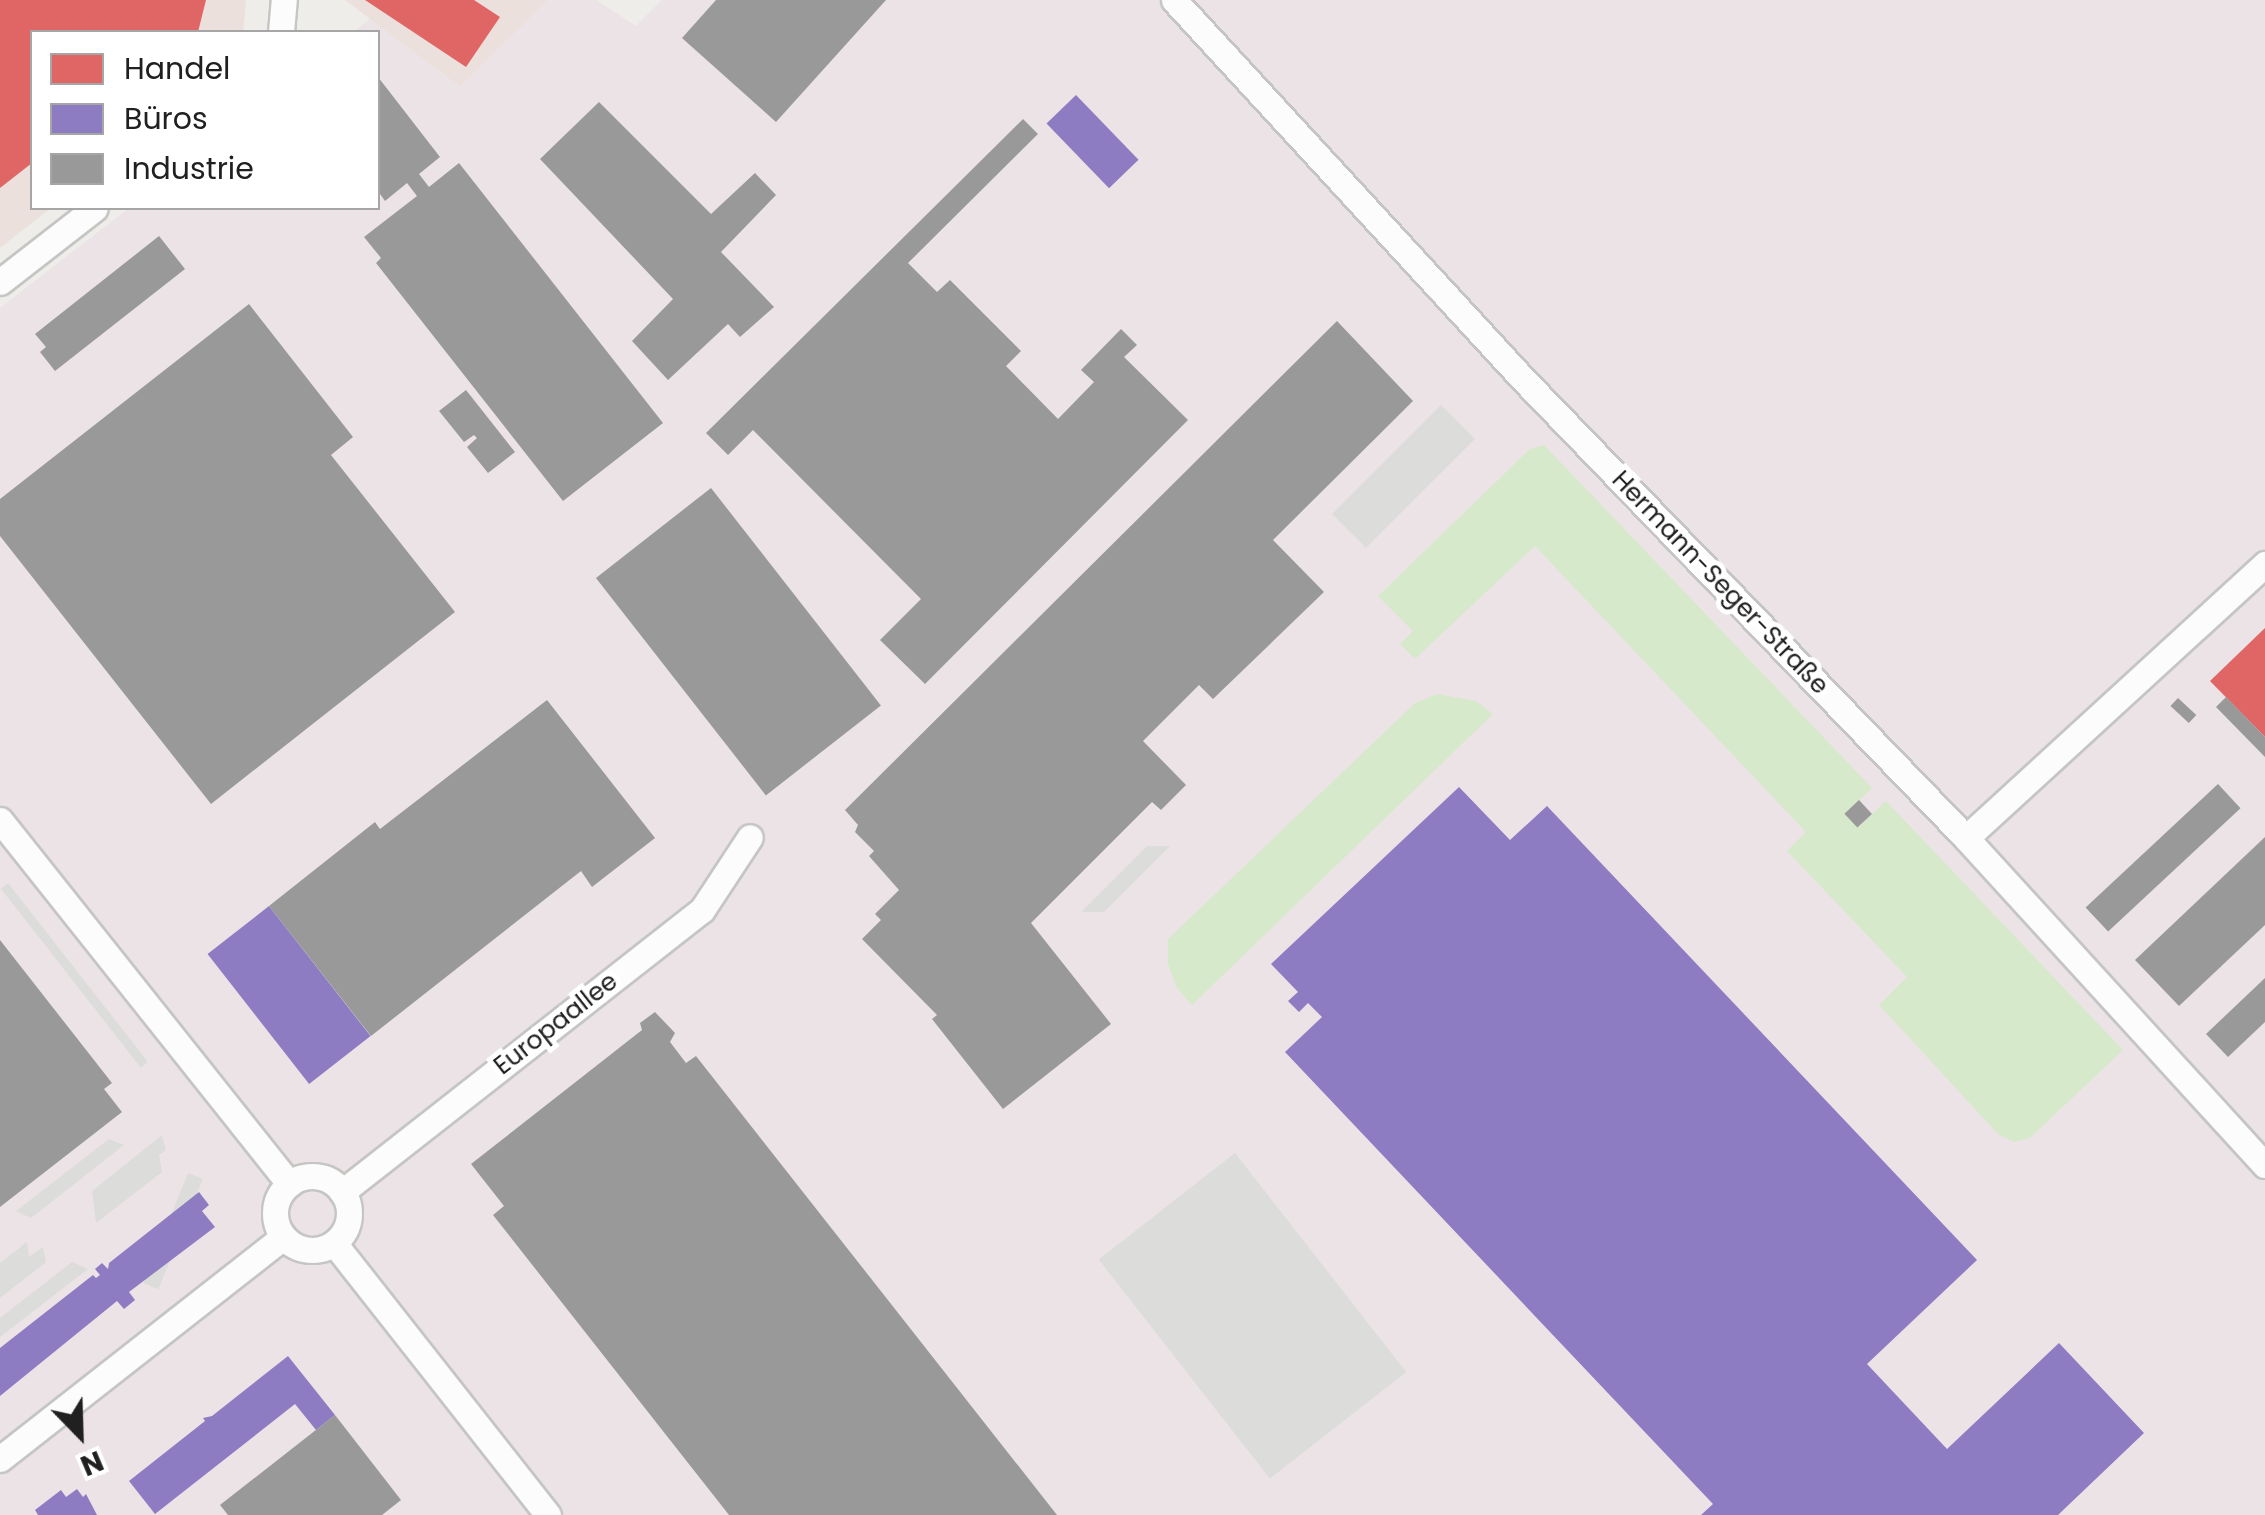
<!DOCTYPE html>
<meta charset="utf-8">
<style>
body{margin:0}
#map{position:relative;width:2265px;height:1515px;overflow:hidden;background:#eeede9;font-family:Poppins,sans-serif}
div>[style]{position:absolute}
.commercial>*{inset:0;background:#ebe0dc}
.industrial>*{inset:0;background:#ebe3e6}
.religious>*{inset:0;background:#dcdcda;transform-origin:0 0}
.grass>*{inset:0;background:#d7e9cb}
.shops>*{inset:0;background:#e06666}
.offices>*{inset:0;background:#8e7cc3;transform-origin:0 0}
.industry>*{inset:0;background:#999;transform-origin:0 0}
.roads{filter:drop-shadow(2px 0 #c5c5c3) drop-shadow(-2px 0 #c5c5c3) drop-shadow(0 2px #c5c5c3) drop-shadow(0 -2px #c5c5c3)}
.street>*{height:25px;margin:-12.5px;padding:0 12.5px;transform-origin:12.5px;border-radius:12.5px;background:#fcfcfc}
.street>.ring{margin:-12.5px;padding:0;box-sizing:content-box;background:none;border:25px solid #fcfcfc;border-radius:50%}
span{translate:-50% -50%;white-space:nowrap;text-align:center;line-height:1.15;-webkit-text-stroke:10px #fff;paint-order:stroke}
.street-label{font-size:25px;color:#202020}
.legend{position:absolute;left:30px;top:30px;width:350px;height:180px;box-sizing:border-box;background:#fff;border:2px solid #a6a6a6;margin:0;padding:12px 18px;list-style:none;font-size:30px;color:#202020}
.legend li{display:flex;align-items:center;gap:20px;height:50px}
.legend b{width:50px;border:2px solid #a6a6a6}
.north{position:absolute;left:30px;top:1385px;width:100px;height:100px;-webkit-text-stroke:8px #fff;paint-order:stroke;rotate:157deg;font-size:28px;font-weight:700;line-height:40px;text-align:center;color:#202020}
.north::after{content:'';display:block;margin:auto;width:35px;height:45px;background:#202020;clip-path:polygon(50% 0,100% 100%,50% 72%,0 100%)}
</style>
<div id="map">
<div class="commercial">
<div style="clip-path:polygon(0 0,246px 0,243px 32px,32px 32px,32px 208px,51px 208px,0 248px)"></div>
<div style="clip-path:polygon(345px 0,548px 0,460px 87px)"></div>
</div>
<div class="industrial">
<div style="clip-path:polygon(548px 0,596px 0,636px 26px,662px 0,2265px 0,2265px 1515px,0 1515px,0 308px,129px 208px,378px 208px,378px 32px,353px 32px,370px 19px,460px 87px)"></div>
</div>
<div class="religious">
<div style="left:1441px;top:405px;width:48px;height:154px;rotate:45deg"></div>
<div style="clip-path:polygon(1147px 846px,1170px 846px,1104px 912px,1081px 912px)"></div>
<div style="left:8px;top:883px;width:227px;height:9px;rotate:52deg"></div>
<div style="clip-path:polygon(162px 1135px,166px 1150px,159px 1155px,162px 1172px,96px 1223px,92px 1191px)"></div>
<div style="clip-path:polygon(109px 1139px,124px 1145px,31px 1218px,16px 1211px)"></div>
<div style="left:1235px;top:1153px;width:278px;height:173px;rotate:52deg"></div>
<div style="left:188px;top:1173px;width:16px;height:119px;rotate:22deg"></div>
<div style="clip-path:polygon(27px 1242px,29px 1257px,43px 1247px,46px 1262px,0 1298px,0 1263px)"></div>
<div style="clip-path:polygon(72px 1262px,88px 1269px,0 1337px,0 1318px)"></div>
</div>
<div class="grass">
<div style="clip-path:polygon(1544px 445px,1872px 788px,1845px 814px,1858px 827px,1886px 801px,2123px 1050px,2030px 1138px,2014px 1142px,1998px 1134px,1879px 1005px,1907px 977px,1787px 851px,1806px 832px,1535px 546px,1415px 659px,1400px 644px,1413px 631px,1378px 596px,1530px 449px)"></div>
<div style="clip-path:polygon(1437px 694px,1476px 701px,1493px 714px,1192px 1005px,1177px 988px,1168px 964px,1168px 939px,1415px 703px)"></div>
</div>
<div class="shops">
<div style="clip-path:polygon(0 0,206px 0,198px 32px,32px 32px,32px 163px,0 188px)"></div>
<div style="clip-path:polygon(365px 0,474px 0,500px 17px,466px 67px)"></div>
<div style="clip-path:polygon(2265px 628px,2265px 737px,2210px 681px)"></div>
</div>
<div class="offices">
<div style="left:1076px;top:95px;width:90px;height:41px;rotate:46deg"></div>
<div style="clip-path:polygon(1459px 787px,1510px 840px,1547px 806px,1977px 1260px,1867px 1364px,1947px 1449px,2059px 1343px,2144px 1433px,2058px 1515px,1701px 1515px,1713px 1504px,1285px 1052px,1322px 1017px,1308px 1003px,1299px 1012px,1288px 1001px,1298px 992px,1271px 964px)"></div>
<div style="left:269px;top:906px;width:165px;height:78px;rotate:52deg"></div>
<div style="clip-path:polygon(199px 1192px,209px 1205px,202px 1211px,215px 1227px,129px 1292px,135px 1300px,124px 1309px,117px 1301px,0 1396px,0 1348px,93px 1275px,96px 1278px,100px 1275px,95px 1269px,102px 1263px,108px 1269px,109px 1263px)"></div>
<div style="clip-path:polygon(288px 1356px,335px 1415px,316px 1430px,295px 1404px,155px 1514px,129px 1481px,205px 1421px,203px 1418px,212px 1416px)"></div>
<div style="clip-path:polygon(77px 1489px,83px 1497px,86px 1494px,97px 1515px,38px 1515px,35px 1510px,61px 1490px,66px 1497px)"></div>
</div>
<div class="industry">
<div style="clip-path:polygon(716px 0,886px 0,776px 122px,682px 38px)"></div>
<div style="clip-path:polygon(378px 77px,440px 157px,419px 174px,429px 187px,459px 163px,663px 423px,563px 501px,376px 263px,381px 258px,364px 237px,417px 196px,407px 183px,385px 201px,378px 191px)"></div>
<div style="clip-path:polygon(599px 102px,711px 214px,755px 173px,776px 195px,721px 252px,774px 307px,740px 337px,728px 324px,668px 380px,632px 341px,673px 299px,540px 159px)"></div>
<div style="clip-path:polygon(1023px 119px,1038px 134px,908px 263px,937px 292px,950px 280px,1021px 351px,1006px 366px,1058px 419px,1094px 382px,1081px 370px,1121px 329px,1137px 345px,1124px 357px,1188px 420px,925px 684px,880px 640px,921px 599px,753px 430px,728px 455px,706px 433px)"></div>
<div style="clip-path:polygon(159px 236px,185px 269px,55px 371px,40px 352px,46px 347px,35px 334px)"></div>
<div style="clip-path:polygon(249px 304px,353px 437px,331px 455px,455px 612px,211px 804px,0 536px,0 499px)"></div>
<div style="clip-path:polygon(1337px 321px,1413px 401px,1273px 540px,1324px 592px,1213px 699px,1199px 685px,1143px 741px,1186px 785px,1161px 810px,1152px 802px,1031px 923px,1111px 1024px,1003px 1109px,932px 1019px,937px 1015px,862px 939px,881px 920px,875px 914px,899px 890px,869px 856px,874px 851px,855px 832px,858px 825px,845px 810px)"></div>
<div style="clip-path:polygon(466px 390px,515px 452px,488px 473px,467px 447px,477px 438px,474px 435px,464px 442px,439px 411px)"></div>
<div style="left:711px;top:488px;width:276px;height:146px;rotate:52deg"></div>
<div style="clip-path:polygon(2226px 697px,2265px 737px,2265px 757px,2216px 707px)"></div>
<div style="left:2178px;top:698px;width:25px;height:11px;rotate:43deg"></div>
<div style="clip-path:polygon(547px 700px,655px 838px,592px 887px,581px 871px,371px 1036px,269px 906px,375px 822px,380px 829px)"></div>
<div style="left:2218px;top:784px;width:33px;height:181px;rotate:47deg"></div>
<div style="left:1859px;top:800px;width:19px;height:20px;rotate:47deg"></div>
<div style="clip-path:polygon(2265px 837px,2265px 925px,2179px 1006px,2135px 960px)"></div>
<div style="clip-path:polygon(0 940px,112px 1083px,104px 1089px,122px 1112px,0 1207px)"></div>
<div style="clip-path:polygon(2265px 978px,2265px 1022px,2228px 1057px,2206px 1034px)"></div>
<div style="clip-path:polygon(655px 1012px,675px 1033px,670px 1042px,686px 1063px,696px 1056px,1057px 1515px,729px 1515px,493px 1215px,504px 1206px,471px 1164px,642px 1030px,640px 1023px)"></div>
<div style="clip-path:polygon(335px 1415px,401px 1500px,382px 1515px,228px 1515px,220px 1505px)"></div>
</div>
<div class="roads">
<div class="street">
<div style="left:1174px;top:0;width:512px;rotate:47.37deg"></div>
<div style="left:1521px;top:377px;width:641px;rotate:46.01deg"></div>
<div style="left:1966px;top:838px;width:443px;rotate:47.6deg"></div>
<div style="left:281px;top:32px;width:32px;rotate:-85deg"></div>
<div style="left:0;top:282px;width:120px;rotate:-37.9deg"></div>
<div style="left:0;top:820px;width:465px;rotate:51.5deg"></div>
<div style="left:1966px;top:838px;width:406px;rotate:-42.5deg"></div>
<div class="ring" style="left:275px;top:1176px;width:49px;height:49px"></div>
<div style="left:342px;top:1192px;width:457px;rotate:-38.1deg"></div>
<div style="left:702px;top:910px;width:87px;rotate:-56.7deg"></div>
<div style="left:334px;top:1243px;width:346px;rotate:51.8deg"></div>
<div style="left:0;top:1459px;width:360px;rotate:-38.1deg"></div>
</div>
</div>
<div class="street-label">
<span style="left:1720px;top:583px;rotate:46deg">Hermann-Seger-Straße</span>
<span style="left:556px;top:1024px;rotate:-38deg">Europaallee</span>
</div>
<ul class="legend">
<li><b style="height:28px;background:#e06666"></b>Handel</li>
<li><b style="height:28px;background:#8e7cc3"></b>Büros</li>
<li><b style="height:28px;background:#999"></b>Industrie</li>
</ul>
<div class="north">N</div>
</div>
